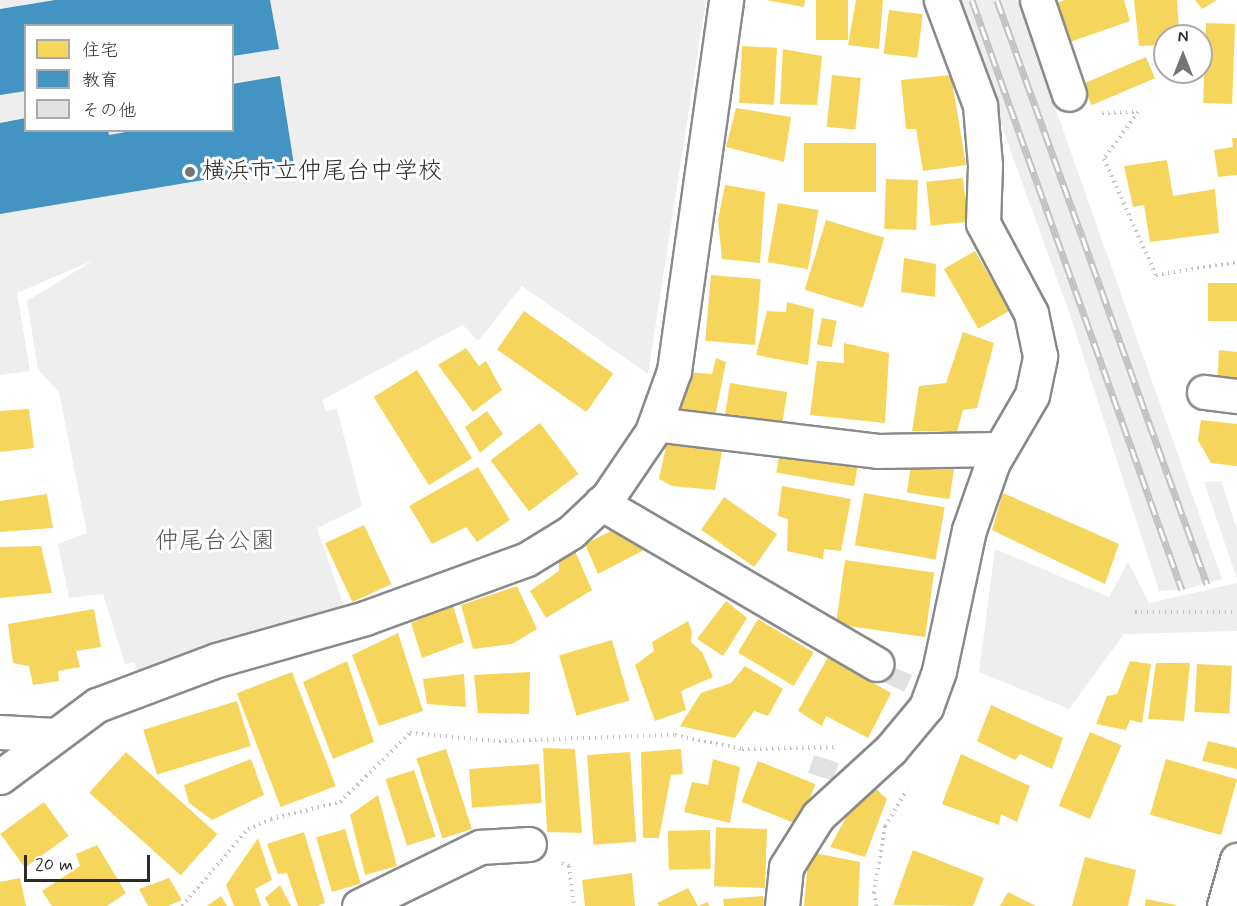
<!DOCTYPE html>
<meta charset="utf-8">
<style>
body{margin:0}
#map{position:relative;width:1237px;height:906px;overflow:hidden;background:#fff;font-family:Mynerve,"Klee One",sans-serif}
div>[style]{position:absolute}
.built>*{inset:0;background:#eee}
.homes>*{inset:0;background:#f6d55c;transform-origin:0 0}
.schools>*{inset:0;background:#4393c3}
.building>*{inset:0;background:#e2e2e2;transform-origin:0 0}
.path>*{height:4px;margin-top:-2px;transform-origin:0;background:repeating-linear-gradient(90deg,#c2c2c2 0 1.5px,transparent 0 6px)}
.roads{filter:drop-shadow(2px 0 #8a8a8a) drop-shadow(-2px 0 #8a8a8a) drop-shadow(0 2px #8a8a8a) drop-shadow(0 -2px #8a8a8a)}
.minor>*{height:33px;margin:-16.5px;padding:0 16.5px;transform-origin:16.5px;border-radius:16.5px;background:#fff}
.rail>*{height:7px;margin-top:-3.5px;transform-origin:0;background:repeating-linear-gradient(90deg,#fff 0 14px,#c2c2c2 0 28px);box-sizing:border-box;border-block:2px solid #c2c2c2}
.dots>*{width:16px;height:16px;translate:-50% -50%;box-sizing:border-box;border:3px solid #fff;border-radius:50%}
span{translate:-50% -50%;white-space:nowrap;text-align:center;line-height:1.15;-webkit-text-stroke:6px #fff;paint-order:stroke}
.poi-label{font-size:24px;color:#2b2b2b}
.left{translate:0 -50%;text-align:left}
.park-label{font-size:24px;color:#585858}
.legend{position:absolute;left:24px;top:24px;width:210px;height:108px;box-sizing:border-box;background:#fff;border:2px solid #aaa;margin:0;padding:8px 10px;list-style:none;font-size:18px;color:#2b2b2b}
.legend li{display:flex;align-items:center;gap:12px;height:30px}
.legend b{width:30px;border:2px solid #aaa}
.north{position:absolute;left:1153px;top:24px;width:60px;height:60px;box-sizing:border-box;background:#fff;border:2px solid #aaa;border-radius:50%;rotate:0deg;font-size:16px;font-weight:700;line-height:24px;text-align:center;color:#2b2b2b}
.north::after{content:'';display:block;margin:auto;width:21px;height:27px;background:#757575;clip-path:polygon(50% 0,100% 100%,50% 72%,0 100%)}
.scale{position:absolute;left:24px;top:855px;width:126px;height:27px;box-sizing:border-box;border:3px solid #2b2b2b;border-top:0;padding-left:8px;font-size:18px;line-height:21px;white-space:nowrap;color:#2b2b2b;-webkit-text-stroke:4px #fff;paint-order:stroke}
</style>
<div id="map">
<div class="built">
<div style="clip-path:polygon(evenodd,0 0,706px 0,648px 374px,522px 286px,478px 341px,463px 325px,322px 400px,326px 411px,337px 409px,362px 506px,317px 528px,345px 609px,137px 670px,134px 662px,125px 664px,103px 594px,69px 598px,58px 544px,87px 533px,59px 392px,38px 370px,27px 301px,94px 260px,17px 293px,30px 371px,0 375px,0 0,26px 26px,232px 26px,232px 130px,26px 130px,26px 26px)"></div>
<div style="clip-path:polygon(956px 0,1017px 0,1222px 579px,1182px 590px,1159px 591px,1070px 315px)"></div>
<div style="clip-path:polygon(1221px 481px,1237px 529px,1237px 579px,1204px 482px)"></div>
<div style="clip-path:polygon(995px 549px,1109px 597px,1128px 562px,1149px 603px,1237px 583px,1237px 631px,1124px 634px,1069px 709px,979px 672px)"></div>
</div>
<div class="homes">
<div style="clip-path:polygon(766px 0,805px 0,804px 7px)"></div>
<div style="left:816px;top:0;width:32px;height:40px"></div>
<div style="clip-path:polygon(856px 0,883px 0,879px 49px,848px 45px)"></div>
<div style="clip-path:polygon(1065px 0,1124px 0,1130px 21px,1067px 43px,1050px 5px)"></div>
<div style="clip-path:polygon(1134px 0,1177px 0,1179px 31px,1168px 32px,1165px 45px,1139px 46px)"></div>
<div style="clip-path:polygon(1195px 0,1217px 0,1202px 9px)"></div>
<div style="left:889px;top:10px;width:34px;height:44px;rotate:7deg"></div>
<div style="left:1206px;top:23px;width:29px;height:80px;rotate:2deg"></div>
<div style="left:742px;top:46px;width:35px;height:57px;rotate:3deg"></div>
<div style="clip-path:polygon(783px 49px,822px 56px,817px 105px,780px 104px)"></div>
<div style="left:1146px;top:57px;width:23px;height:69px;rotate:67deg"></div>
<div style="left:832px;top:75px;width:29px;height:52px;rotate:6deg"></div>
<div style="clip-path:polygon(951px 75px,966px 165px,923px 171px,916px 129px,906px 129px,901px 80px)"></div>
<div style="clip-path:polygon(736px 108px,791px 117px,784px 162px,726px 147px)"></div>
<div style="clip-path:polygon(1232px 138px,1237px 138px,1237px 175px,1218px 177px,1214px 150px,1233px 147px)"></div>
<div style="left:804px;top:143px;width:72px;height:49px"></div>
<div style="clip-path:polygon(1167px 160px,1173px 196px,1215px 189px,1219px 233px,1150px 242px,1144px 205px,1133px 207px,1124px 166px)"></div>
<div style="left:963px;top:178px;width:44px;height:37px;rotate:84deg"></div>
<div style="left:886px;top:179px;width:32px;height:50px;rotate:2deg"></div>
<div style="clip-path:polygon(725px 185px,765px 192px,760px 263px,722px 259px,718px 220px)"></div>
<div style="left:778px;top:203px;width:41px;height:60px;rotate:10deg"></div>
<div style="left:826px;top:220px;width:61px;height:73px;rotate:17deg"></div>
<div style="left:975px;top:251px;width:69px;height:36px;rotate:60deg"></div>
<div style="clip-path:polygon(904px 258px,936px 264px,935px 297px,901px 292px)"></div>
<div style="left:711px;top:275px;width:50px;height:66px;rotate:5deg"></div>
<div style="left:1208px;top:283px;width:29px;height:38px"></div>
<div style="clip-path:polygon(787px 302px,814px 309px,808px 365px,756px 355px,767px 311px,786px 312px)"></div>
<div style="left:524px;top:311px;width:109px;height:47px;rotate:35deg"></div>
<div style="left:822px;top:318px;width:15px;height:27px;rotate:11deg"></div>
<div style="clip-path:polygon(963px 332px,994px 343px,977px 408px,963px 410px,957px 432px,912px 431px,919px 386px,946px 383px)"></div>
<div style="clip-path:polygon(844px 343px,889px 353px,885px 423px,810px 415px,817px 361px,844px 363px)"></div>
<div style="clip-path:polygon(466px 348px,479px 366px,486px 361px,502px 390px,473px 412px,438px 365px)"></div>
<div style="clip-path:polygon(1219px 350px,1237px 352px,1237px 389px,1217px 386px)"></div>
<div style="clip-path:polygon(716px 358px,726px 362px,715px 417px,680px 412px,686px 372px,712px 374px)"></div>
<div style="left:417px;top:370px;width:104px;height:51px;rotate:58deg"></div>
<div style="left:730px;top:383px;width:58px;height:39px;rotate:9deg"></div>
<div style="clip-path:polygon(29px 409px,34px 448px,0 452px,0 411px)"></div>
<div style="clip-path:polygon(487px 411px,503px 434px,480px 453px,465px 427px)"></div>
<div style="clip-path:polygon(1201px 420px,1237px 424px,1237px 466px,1211px 463px,1198px 440px)"></div>
<div style="left:540px;top:423px;width:64px;height:62px;rotate:53deg"></div>
<div style="clip-path:polygon(667px 441px,722px 451px,715px 490px,672px 486px,659px 479px)"></div>
<div style="left:781px;top:446px;width:79px;height:27px;rotate:10deg"></div>
<div style="left:912px;top:460px;width:43px;height:33px;rotate:9deg"></div>
<div style="clip-path:polygon(478px 467px,510px 520px,477px 542px,466px 527px,432px 544px,409px 506px)"></div>
<div style="clip-path:polygon(782px 486px,851px 499px,841px 551px,824px 549px,823px 559px,787px 551px,788px 519px,778px 516px)"></div>
<div style="left:864px;top:493px;width:82px;height:53px;rotate:10deg"></div>
<div style="clip-path:polygon(1003px 493px,1119px 544px,1105px 584px,992px 530px)"></div>
<div style="clip-path:polygon(47px 494px,53px 528px,0 532px,0 501px)"></div>
<div style="left:724px;top:497px;width:65px;height:40px;rotate:35deg"></div>
<div style="left:364px;top:525px;width:65px;height:43px;rotate:65deg"></div>
<div style="clip-path:polygon(621px 526px,646px 549px,598px 574px,585px 544px)"></div>
<div style="clip-path:polygon(41px 546px,52px 593px,0 598px,0 547px)"></div>
<div style="clip-path:polygon(575px 551px,592px 590px,546px 618px,530px 591px,559px 571px,559px 558px)"></div>
<div style="left:845px;top:560px;width:90px;height:65px;rotate:8deg"></div>
<div style="clip-path:polygon(517px 586px,537px 629px,512px 644px,473px 649px,461px 605px)"></div>
<div style="clip-path:polygon(726px 601px,747px 618px,723px 656px,697px 639px)"></div>
<div style="clip-path:polygon(453px 605px,464px 642px,422px 658px,411px 623px)"></div>
<div style="clip-path:polygon(94px 609px,101px 647px,76px 651px,80px 667px,58px 671px,59px 681px,33px 685px,29px 666px,13px 663px,8px 624px)"></div>
<div style="left:758px;top:619px;width:65px;height:39px;rotate:31deg"></div>
<div style="clip-path:polygon(688px 621px,692px 632px,691px 642px,702px 652px,713px 677px,681px 691px,686px 710px,655px 721px,635px 665px,654px 651px,652px 642px)"></div>
<div style="clip-path:polygon(398px 633px,423px 711px,379px 726px,352px 655px)"></div>
<div style="left:612px;top:640px;width:63px;height:55px;rotate:74deg"></div>
<div style="clip-path:polygon(828px 657px,891px 693px,868px 738px,826px 716px,822px 726px,798px 711px)"></div>
<div style="clip-path:polygon(347px 661px,374px 742px,333px 759px,303px 682px)"></div>
<div style="clip-path:polygon(1130px 661px,1151px 664px,1142px 723px,1130px 720px,1126px 730px,1096px 724px,1107px 696px,1117px 694px)"></div>
<div style="clip-path:polygon(1156px 663px,1190px 663px,1184px 721px,1148px 719px)"></div>
<div style="left:1197px;top:664px;width:35px;height:48px;rotate:3deg"></div>
<div style="clip-path:polygon(745px 666px,783px 689px,768px 716px,754px 711px,735px 738px,680px 726px,701px 693px,731px 683px)"></div>
<div style="left:292px;top:672px;width:122px;height:59px;rotate:69deg"></div>
<div style="clip-path:polygon(530px 672px,529px 714px,478px 713px,474px 675px)"></div>
<div style="clip-path:polygon(464px 674px,466px 707px,427px 704px,423px 679px)"></div>
<div style="left:237px;top:701px;width:47px;height:98px;rotate:73deg"></div>
<div style="clip-path:polygon(991px 705px,1063px 738px,1052px 769px,1020px 754px,1015px 760px,977px 741px)"></div>
<div style="left:1090px;top:732px;width:34px;height:80px;rotate:23deg"></div>
<div style="clip-path:polygon(1208px 741px,1237px 748px,1237px 769px,1202px 761px)"></div>
<div style="clip-path:polygon(543px 748px,575px 749px,582px 833px,547px 832px)"></div>
<div style="left:446px;top:749px;width:84px;height:31px;rotate:72deg"></div>
<div style="clip-path:polygon(681px 749px,683px 774px,671px 775px,659px 838px,643px 838px,641px 752px)"></div>
<div style="left:126px;top:752px;width:123px;height:55px;rotate:42deg"></div>
<div style="left:630px;top:752px;width:90px;height:43px;rotate:86deg"></div>
<div style="clip-path:polygon(961px 754px,1030px 786px,1017px 822px,1001px 814px,999px 825px,942px 804px)"></div>
<div style="clip-path:polygon(251px 759px,264px 795px,212px 820px,189px 803px,184px 785px)"></div>
<div style="clip-path:polygon(713px 759px,740px 767px,730px 823px,684px 812px,692px 782px,708px 785px)"></div>
<div style="left:1166px;top:759px;width:74px;height:58px;rotate:16deg"></div>
<div style="left:758px;top:761px;width:62px;height:44px;rotate:22deg"></div>
<div style="left:539px;top:764px;width:39px;height:70px;rotate:86deg"></div>
<div style="left:414px;top:770px;width:70px;height:30px;rotate:72deg"></div>
<div style="clip-path:polygon(873px 786px,887px 799px,865px 857px,830px 847px,851px 808px)"></div>
<div style="clip-path:polygon(378px 795px,397px 866px,365px 875px,350px 815px)"></div>
<div style="left:44px;top:802px;width:42px;height:54px;rotate:54deg"></div>
<div style="left:345px;top:829px;width:57px;height:30px;rotate:74deg"></div>
<div style="left:767px;top:829px;width:59px;height:51px;rotate:92deg"></div>
<div style="left:710px;top:830px;width:39px;height:42px;rotate:89deg"></div>
<div style="clip-path:polygon(304px 832px,325px 903px,317px 906px,298px 906px,287px 873px,278px 874px,267px 844px)"></div>
<div style="clip-path:polygon(258px 838px,272px 880px,255px 889px,261px 906px,234px 906px,226px 885px)"></div>
<div style="clip-path:polygon(97px 845px,126px 893px,107px 906px,52px 906px,42px 891px,80px 866px,76px 854px)"></div>
<div style="clip-path:polygon(913px 850px,984px 878px,973px 906px,893px 905px)"></div>
<div style="clip-path:polygon(809px 852px,860px 862px,858px 906px,804px 906px)"></div>
<div style="clip-path:polygon(1085px 857px,1136px 870px,1128px 906px,1072px 906px)"></div>
<div style="clip-path:polygon(632px 873px,635px 906px,585px 906px,582px 880px)"></div>
<div style="clip-path:polygon(20px 878px,26px 906px,0 906px,0 882px)"></div>
<div style="clip-path:polygon(169px 878px,182px 900px,168px 906px,148px 906px,139px 889px)"></div>
<div style="clip-path:polygon(280px 885px,291px 906px,269px 906px,265px 898px)"></div>
<div style="clip-path:polygon(688px 888px,698px 906px,708px 902px,709px 906px,659px 906px,657px 903px)"></div>
<div style="clip-path:polygon(1008px 892px,1036px 906px,1000px 906px)"></div>
<div style="clip-path:polygon(221px 896px,227px 906px,207px 906px)"></div>
<div style="clip-path:polygon(763px 896px,764px 906px,724px 906px,723px 899px)"></div>
<div style="clip-path:polygon(1146px 899px,1176px 905px,1176px 906px,1145px 906px)"></div>
</div>
<div class="schools">
<div style="clip-path:polygon(55px 0,270px 0,279px 49px,232px 56px,232px 26px,26px 26px,26px 91px,0 95px,0 9px)"></div>
<div style="clip-path:polygon(280px 76px,294px 165px,0 214px,0 123px,26px 118px,26px 130px,108px 130px,109px 135px,137px 130px,232px 130px,232px 84px)"></div>
</div>
<div class="building">
<div style="clip-path:polygon(888px 665px,912px 675px,904px 692px,882px 681px)"></div>
<div style="left:814px;top:755px;width:26px;height:19px;rotate:18deg"></div>
</div>
<div class="path">
<div style="left:1102px;top:113px;width:36px;rotate:-2deg"></div>
<div style="left:1138px;top:112px;width:58px;rotate:125.9deg"></div>
<div style="left:1104px;top:159px;width:127px;rotate:65.9deg"></div>
<div style="left:1156px;top:275px;width:82px;rotate:-9.1deg"></div>
<div style="left:1135px;top:612px;width:102px"></div>
<div style="left:562px;top:863px;width:8px;rotate:23deg"></div>
<div style="left:569px;top:866px;width:40px;rotate:82.9deg"></div>
<div style="left:182px;top:906px;width:101px;rotate:-49.4deg"></div>
<div style="left:248px;top:829px;width:25px;rotate:-23deg"></div>
<div style="left:271px;top:819px;width:71px;rotate:-13.8deg"></div>
<div style="left:340px;top:802px;width:98px;rotate:-44.6deg"></div>
<div style="left:410px;top:733px;width:89px;rotate:5.1deg"></div>
<div style="left:499px;top:741px;width:176px;rotate:-2deg"></div>
<div style="left:675px;top:735px;width:68px;rotate:11.8deg"></div>
<div style="left:742px;top:749px;width:94px;rotate:-1.2deg"></div>
<div style="left:876px;top:906px;width:13px;rotate:-99deg"></div>
<div style="left:874px;top:893px;width:68px;rotate:-80.7deg"></div>
<div style="left:885px;top:826px;width:42px;rotate:-58.6deg"></div>
</div>
<div class="roads">
<div class="minor">
<div style="left:1037px;top:0;width:99px;rotate:71.2deg"></div>
<div style="left:1204px;top:392px;width:33px;rotate:7deg"></div>
<div style="left:655px;top:424px;width:224px;rotate:6.9deg"></div>
<div style="left:877px;top:451px;width:123px;rotate:-0.9deg"></div>
<div style="left:601px;top:503px;width:319px;rotate:30.3deg"></div>
<div style="left:0;top:732px;width:55px;rotate:3.1deg"></div>
<div style="left:0;top:777px;width:121px;rotate:-36.6deg"></div>
<div style="left:97px;top:705px;width:128px;rotate:-20.6deg"></div>
<div style="left:217px;top:660px;width:154px;rotate:-15.8deg"></div>
<div style="left:365px;top:618px;width:172px;rotate:-20deg"></div>
<div style="left:527px;top:559px;width:52px;rotate:-31.5deg"></div>
<div style="left:571px;top:532px;width:51px;rotate:-43.4deg"></div>
<div style="left:608px;top:497px;width:78px;rotate:-55.9deg"></div>
<div style="left:652px;top:432px;width:65px;rotate:-70.2deg"></div>
<div style="left:674px;top:371px;width:375px;rotate:-82deg"></div>
<div style="left:359px;top:906px;width:135px;rotate:-26deg"></div>
<div style="left:480px;top:847px;width:49px;rotate:-3.5deg"></div>
<div style="left:782px;top:906px;width:39px;rotate:-84deg"></div>
<div style="left:786px;top:867px;width:60px;rotate:-57.9deg"></div>
<div style="left:818px;top:816px;width:99px;rotate:-42.5deg"></div>
<div style="left:891px;top:749px;width:55px;rotate:-50.2deg"></div>
<div style="left:926px;top:707px;width:38px;rotate:-70deg"></div>
<div style="left:939px;top:671px;width:144px;rotate:-78deg"></div>
<div style="left:969px;top:530px;width:72px;rotate:-70.6deg"></div>
<div style="left:993px;top:462px;width:78px;rotate:-59.8deg"></div>
<div style="left:1032px;top:395px;width:40px;rotate:-78deg"></div>
<div style="left:1040px;top:356px;width:44px;rotate:-101.8deg"></div>
<div style="left:1031px;top:313px;width:102px;rotate:-118.1deg"></div>
<div style="left:983px;top:223px;width:58px;rotate:-88deg"></div>
<div style="left:985px;top:165px;width:60px;rotate:-94.8deg"></div>
<div style="left:980px;top:105px;width:112px;rotate:-110.4deg"></div>
<div style="left:1224px;top:906px;width:48px;rotate:-74.2deg"></div>
</div>
</div>
<div class="rail">
<div style="left:972px;top:0;width:626px;rotate:70.41deg"></div>
<div style="left:997px;top:0;width:621px;rotate:70.22deg"></div>
</div>
<div class="dots">
<div style="left:190px;top:172px;background:#757575"></div>
</div>
<div class="poi-label">
<span class="left" style="left:202px;top:172px">横浜市立仲尾台中学校</span>
</div>
<div class="park-label">
<span style="left:215px;top:542px">仲尾台公園</span>
</div>
<ul class="legend">
<li><b style="height:16px;background:#f6d55c"></b>住宅</li>
<li><b style="height:16px;background:#4393c3"></b>教育</li>
<li><b style="height:16px;background:#e2e2e2"></b>その他</li>
</ul>
<div class="north">N</div>
<div class="scale">20 m</div>
</div>
